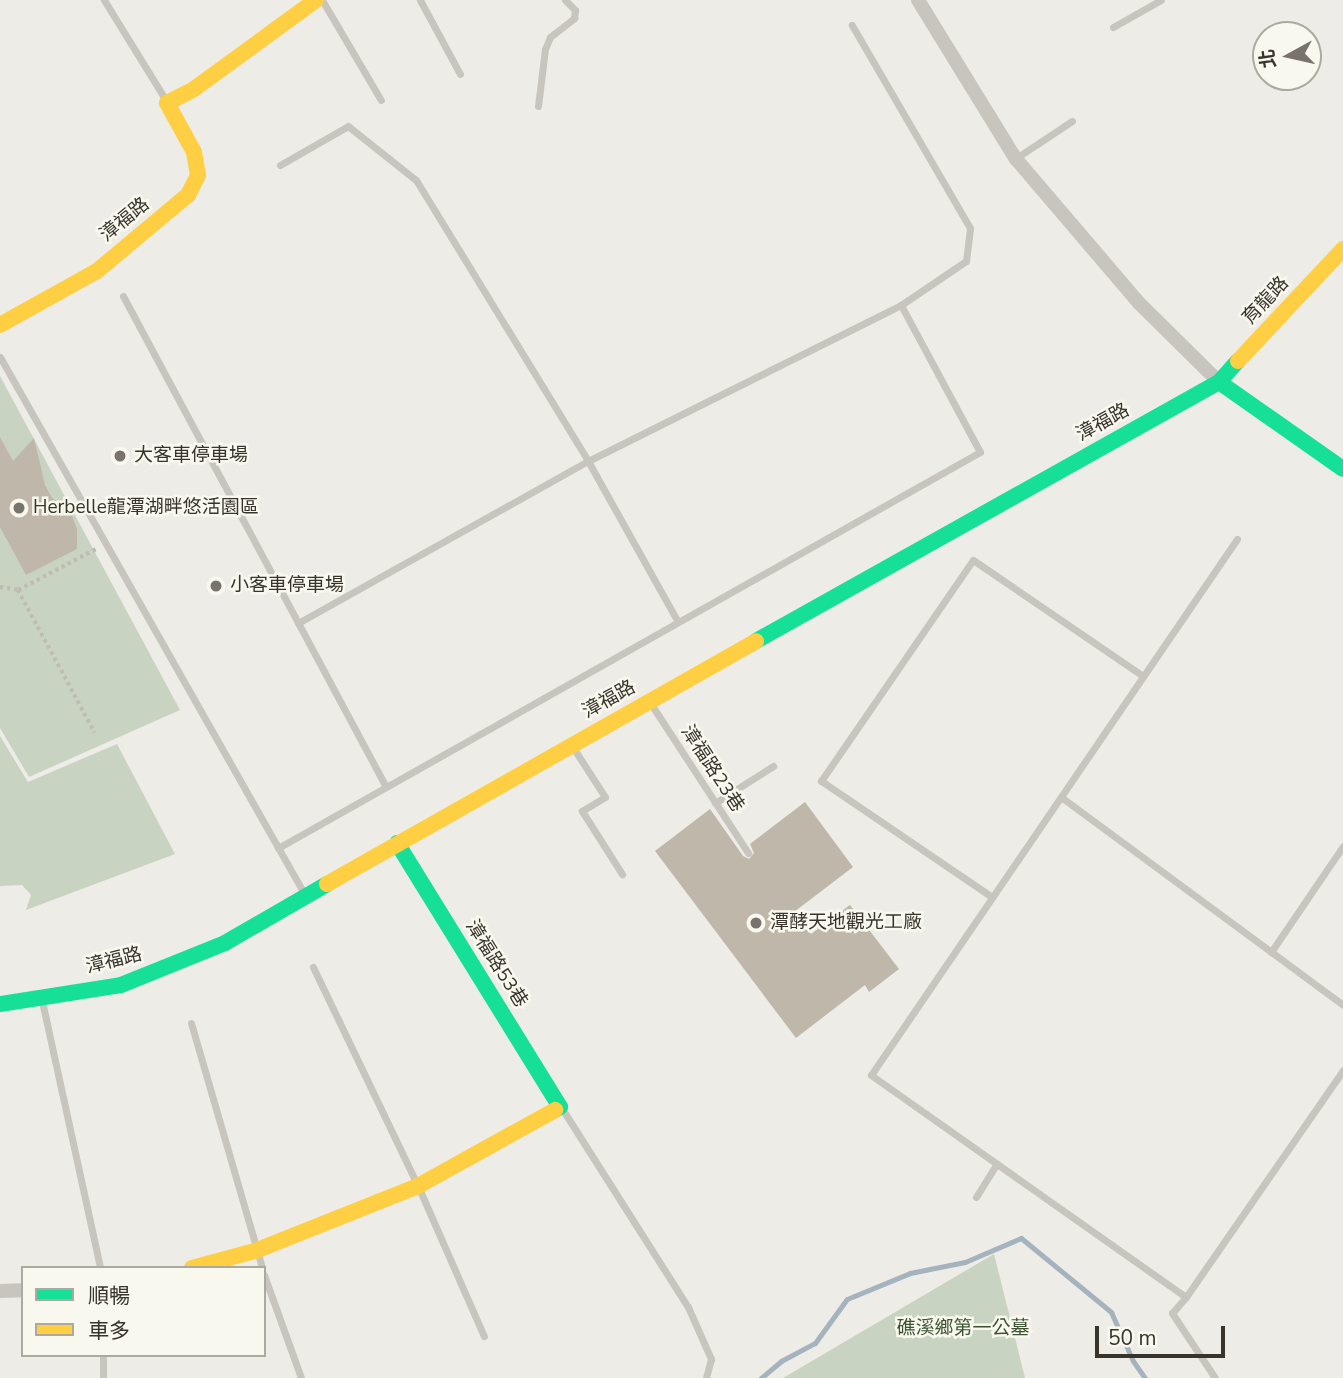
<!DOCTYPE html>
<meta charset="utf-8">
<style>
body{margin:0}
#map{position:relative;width:1343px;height:1378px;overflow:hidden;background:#eeece6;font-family:"Nunito Sans","Noto Sans TC",sans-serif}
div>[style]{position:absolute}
.green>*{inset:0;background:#c9d3c1}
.stream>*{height:5px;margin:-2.5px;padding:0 2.5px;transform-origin:2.5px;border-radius:2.5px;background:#a4b3bd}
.building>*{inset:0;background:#bfb7aa}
.path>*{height:3.5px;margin-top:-1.75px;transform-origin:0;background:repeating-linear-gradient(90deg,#bebcb5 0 3.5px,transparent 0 7px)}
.lane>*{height:7px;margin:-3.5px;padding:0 3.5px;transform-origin:3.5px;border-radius:3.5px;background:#c7c5bd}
.street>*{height:14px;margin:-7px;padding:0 7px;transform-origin:7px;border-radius:7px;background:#c7c5bd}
.fast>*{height:16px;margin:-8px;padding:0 8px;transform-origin:8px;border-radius:8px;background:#16e098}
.slow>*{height:16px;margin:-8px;padding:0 8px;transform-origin:8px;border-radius:8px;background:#ffcf43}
.dots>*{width:19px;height:19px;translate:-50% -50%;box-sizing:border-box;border:4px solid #f9f8ee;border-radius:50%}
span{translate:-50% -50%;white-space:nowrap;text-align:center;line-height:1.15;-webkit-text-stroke:5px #f9f8ee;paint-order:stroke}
.street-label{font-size:19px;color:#38342c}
.poi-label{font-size:19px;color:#38342c}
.left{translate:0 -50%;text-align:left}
.park-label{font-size:19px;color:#3b5332}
.legend{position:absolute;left:21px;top:1266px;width:245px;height:91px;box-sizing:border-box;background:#f9f8ee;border:2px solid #acaaa0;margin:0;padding:9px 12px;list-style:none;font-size:21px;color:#38342c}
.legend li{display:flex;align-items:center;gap:14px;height:35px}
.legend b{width:35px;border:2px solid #acaaa0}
.north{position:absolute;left:1252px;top:21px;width:70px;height:70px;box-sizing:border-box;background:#f9f8ee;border:2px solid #acaaa0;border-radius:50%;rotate:262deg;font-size:19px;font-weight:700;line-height:28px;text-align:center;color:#38342c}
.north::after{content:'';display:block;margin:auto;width:24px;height:32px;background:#78746d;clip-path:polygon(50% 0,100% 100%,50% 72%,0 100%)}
.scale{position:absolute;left:1095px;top:1326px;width:130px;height:32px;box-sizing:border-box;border:4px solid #38342c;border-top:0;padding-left:9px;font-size:21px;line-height:24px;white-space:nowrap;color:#38342c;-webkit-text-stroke:5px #f9f8ee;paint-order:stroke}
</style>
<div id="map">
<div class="green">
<div style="clip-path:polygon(0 376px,180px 710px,29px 777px,0 728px)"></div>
<div style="clip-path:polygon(0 736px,28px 782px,117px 744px,175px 854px,26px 910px,31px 895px,22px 885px,0 886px)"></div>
<div style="clip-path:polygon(994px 1254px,1025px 1378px,783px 1378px)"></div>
</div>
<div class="stream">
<div style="left:761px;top:1378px;width:26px;rotate:-40deg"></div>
<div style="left:781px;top:1361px;width:38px;rotate:-28deg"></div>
<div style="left:815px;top:1343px;width:54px;rotate:-54deg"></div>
<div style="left:847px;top:1299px;width:68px;rotate:-22.4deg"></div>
<div style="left:910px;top:1273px;width:56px;rotate:-11.3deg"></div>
<div style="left:965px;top:1262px;width:61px;rotate:-23.2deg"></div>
<div style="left:1021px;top:1238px;width:117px;rotate:39.4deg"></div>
<div style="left:1111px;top:1312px;width:54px;rotate:65.8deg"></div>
<div style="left:1133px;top:1361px;width:21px;rotate:55deg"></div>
</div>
<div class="building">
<div style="clip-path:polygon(0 437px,13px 461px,34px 438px,45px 485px,52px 498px,71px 513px,77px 529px,77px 549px,26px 575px,0 527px)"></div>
<div style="clip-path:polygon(805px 802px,853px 867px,794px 912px,811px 934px,850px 905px,899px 969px,869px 992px,865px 985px,796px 1038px,655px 851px,710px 809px,743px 856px,749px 859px,754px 853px,750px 844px)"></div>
</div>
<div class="path">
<div style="left:0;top:587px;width:18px;rotate:9deg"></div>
<div style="left:18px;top:590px;width:90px;rotate:-27.7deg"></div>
<div style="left:18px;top:590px;width:162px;rotate:61.7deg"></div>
</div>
<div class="lane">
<div style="left:104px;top:0;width:120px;rotate:58.3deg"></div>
<div style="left:322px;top:0;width:116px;rotate:59.5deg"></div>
<div style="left:420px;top:0;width:84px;rotate:61.6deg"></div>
<div style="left:1113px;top:27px;width:55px;rotate:-29.4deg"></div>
<div style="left:538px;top:106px;width:57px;rotate:-83deg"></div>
<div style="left:545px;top:49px;width:13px;rotate:-67deg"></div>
<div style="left:550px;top:37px;width:31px;rotate:-38deg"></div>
<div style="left:574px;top:18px;width:8px;rotate:-83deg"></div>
<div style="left:575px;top:10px;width:14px;rotate:-135deg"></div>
<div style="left:1016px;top:158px;width:67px;rotate:-33.5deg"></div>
<div style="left:280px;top:165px;width:78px;rotate:-29.8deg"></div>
<div style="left:348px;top:126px;width:87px;rotate:38.5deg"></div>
<div style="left:416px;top:180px;width:329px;rotate:58.5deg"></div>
<div style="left:588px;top:461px;width:184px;rotate:60.8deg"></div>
<div style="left:123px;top:296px;width:557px;rotate:61.82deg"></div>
<div style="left:0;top:357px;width:618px;rotate:60.45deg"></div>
<div style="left:1237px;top:539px;width:649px;rotate:124.33deg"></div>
<div style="left:871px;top:1075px;width:385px;rotate:35.2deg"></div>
<div style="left:1186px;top:1297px;width:276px;rotate:-55.3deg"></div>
<div style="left:298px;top:623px;width:332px;rotate:-29.2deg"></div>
<div style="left:588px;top:461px;width:350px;rotate:-26.5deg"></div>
<div style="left:901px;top:305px;width:78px;rotate:-34.1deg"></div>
<div style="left:966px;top:261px;width:33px;rotate:-83deg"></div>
<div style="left:970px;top:228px;width:235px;rotate:-120.2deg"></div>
<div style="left:651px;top:704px;width:178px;rotate:56.9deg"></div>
<div style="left:574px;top:749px;width:57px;rotate:57.1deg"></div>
<div style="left:605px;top:797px;width:27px;rotate:149deg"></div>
<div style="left:582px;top:811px;width:75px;rotate:57.6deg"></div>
<div style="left:1061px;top:797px;width:350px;rotate:36.4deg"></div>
<div style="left:715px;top:803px;width:69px;rotate:-32.5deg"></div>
<div style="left:278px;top:848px;width:806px;rotate:-29.43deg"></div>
<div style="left:980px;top:452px;width:167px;rotate:-118.3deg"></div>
<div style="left:992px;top:897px;width:207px;rotate:-145.8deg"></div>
<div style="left:821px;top:781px;width:268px;rotate:-55.5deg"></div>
<div style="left:973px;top:560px;width:206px;rotate:34.3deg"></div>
<div style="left:1271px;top:952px;width:128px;rotate:-55.8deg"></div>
<div style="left:313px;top:967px;width:243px;rotate:64.4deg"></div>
<div style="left:418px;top:1186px;width:164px;rotate:66.3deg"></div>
<div style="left:42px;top:1001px;width:273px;rotate:77.7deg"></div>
<div style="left:191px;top:1023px;width:255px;rotate:73.8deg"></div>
<div style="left:561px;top:1107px;width:237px;rotate:57.6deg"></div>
<div style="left:688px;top:1307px;width:57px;rotate:66.1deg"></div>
<div style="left:711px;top:1359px;width:20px;rotate:105deg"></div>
<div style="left:976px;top:1197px;width:39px;rotate:-58deg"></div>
<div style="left:264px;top:1275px;width:109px;rotate:70.2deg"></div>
<div style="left:1186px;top:1297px;width:21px;rotate:131deg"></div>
<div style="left:1172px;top:1313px;width:78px;rotate:56.5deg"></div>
<div style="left:103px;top:1378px;width:23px;rotate:-90deg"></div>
</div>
<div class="street">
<div style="left:918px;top:0;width:187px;rotate:58.4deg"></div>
<div style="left:1016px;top:159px;width:189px;rotate:49.5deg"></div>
<div style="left:1139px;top:303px;width:112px;rotate:44.6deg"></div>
<div style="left:0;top:1291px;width:23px;rotate:-2deg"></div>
</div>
<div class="fast">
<div style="left:1219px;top:382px;width:151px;rotate:35.1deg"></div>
<div style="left:756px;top:641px;width:531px;rotate:-29.22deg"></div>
<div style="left:1219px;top:382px;width:28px;rotate:-48deg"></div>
<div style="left:397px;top:843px;width:310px;rotate:58.3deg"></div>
<div style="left:560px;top:1107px;width:6px;rotate:149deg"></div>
<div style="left:0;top:1004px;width:122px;rotate:-8.9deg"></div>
<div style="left:121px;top:985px;width:112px;rotate:-22deg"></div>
<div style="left:225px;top:943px;width:118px;rotate:-30deg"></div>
</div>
<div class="slow">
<div style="left:0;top:325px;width:111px;rotate:-29.1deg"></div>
<div style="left:97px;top:271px;width:119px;rotate:-39.9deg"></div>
<div style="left:188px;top:195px;width:22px;rotate:-63deg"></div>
<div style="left:198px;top:175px;width:23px;rotate:-100deg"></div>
<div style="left:194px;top:152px;width:56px;rotate:-118.9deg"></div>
<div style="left:167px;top:103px;width:30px;rotate:-27deg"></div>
<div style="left:194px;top:89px;width:151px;rotate:-36.1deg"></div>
<div style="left:1238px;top:361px;width:154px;rotate:-46.8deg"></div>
<div style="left:327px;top:884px;width:493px;rotate:-29.5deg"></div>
<div style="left:192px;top:1268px;width:65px;rotate:-15.1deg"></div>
<div style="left:255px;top:1251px;width:175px;rotate:-21.7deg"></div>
<div style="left:418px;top:1186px;width:157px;rotate:-29deg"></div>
</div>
<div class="dots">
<div style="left:120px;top:456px;background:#78746d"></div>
<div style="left:19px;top:508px;background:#78746d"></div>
<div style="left:216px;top:586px;background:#78746d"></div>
<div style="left:756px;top:923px;background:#78746d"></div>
</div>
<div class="street-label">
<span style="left:125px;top:220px;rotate:-39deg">漳福路</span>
<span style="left:1266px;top:301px;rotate:-47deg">育龍路</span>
<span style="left:1103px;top:423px;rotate:-29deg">漳福路</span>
<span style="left:609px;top:700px;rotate:-29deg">漳福路</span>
<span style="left:712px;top:769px;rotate:57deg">漳福路23巷</span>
<span style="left:114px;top:961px;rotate:-14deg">漳福路</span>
<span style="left:496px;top:964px;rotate:58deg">漳福路53巷</span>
</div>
<div class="poi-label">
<span class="left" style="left:134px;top:456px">大客車停車場</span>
<span class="left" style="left:33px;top:508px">Herbelle龍潭湖畔悠活園區</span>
<span class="left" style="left:230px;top:586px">小客車停車場</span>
<span class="left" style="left:770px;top:923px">潭酵天地觀光工廠</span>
</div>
<div class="park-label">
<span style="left:963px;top:1329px">礁溪鄉第一公墓</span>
</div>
<ul class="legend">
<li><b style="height:9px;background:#16e098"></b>順暢</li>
<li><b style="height:9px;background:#ffcf43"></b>車多</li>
</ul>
<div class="north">北</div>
<div class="scale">50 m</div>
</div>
